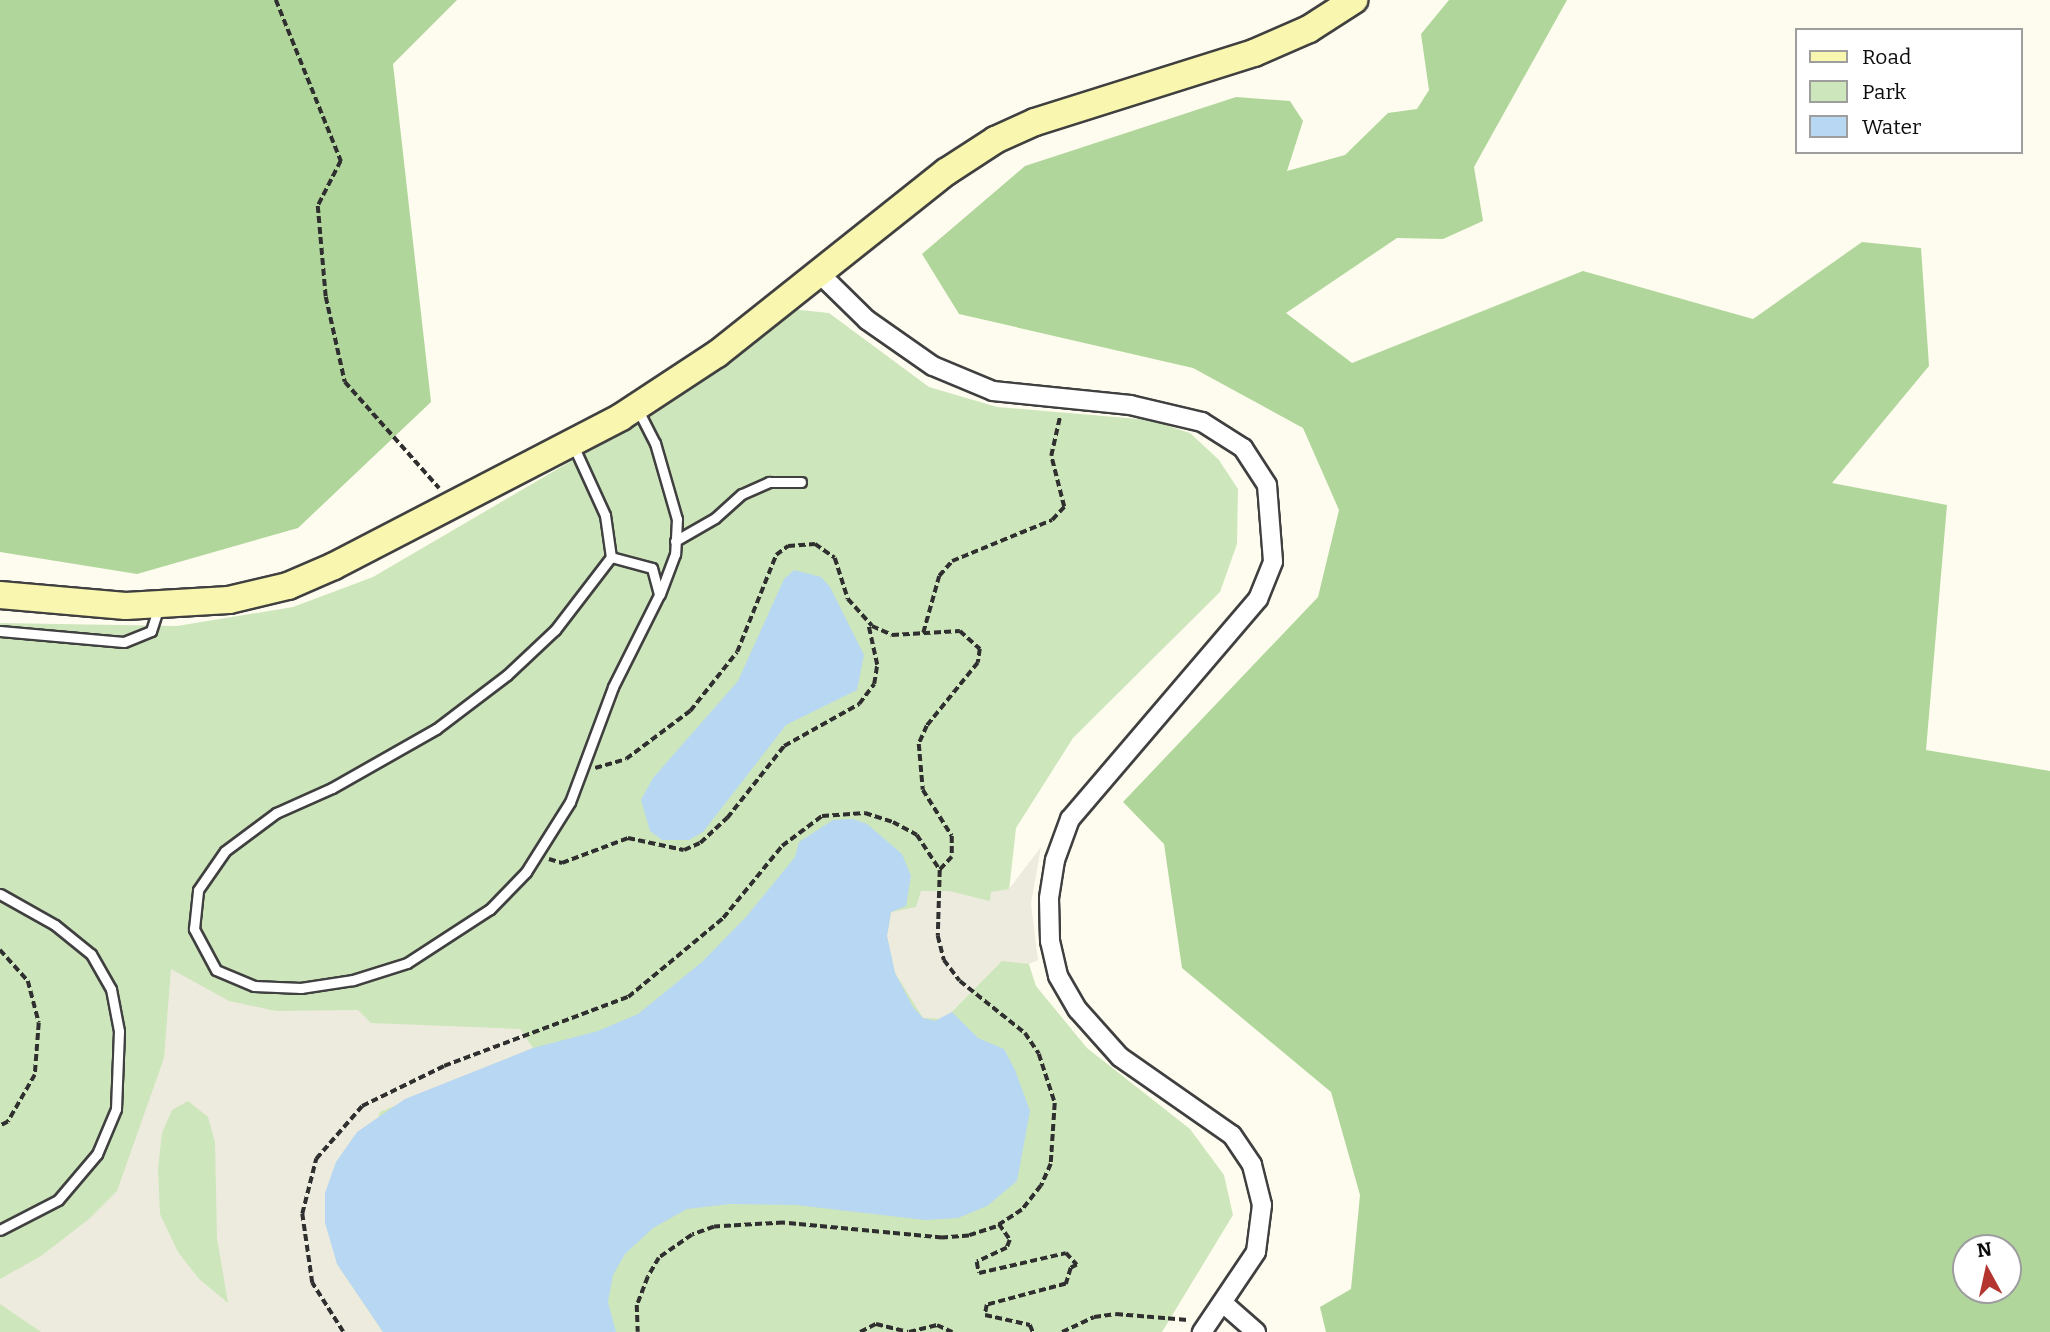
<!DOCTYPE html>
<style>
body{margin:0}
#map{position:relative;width:2050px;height:1332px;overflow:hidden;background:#fefcef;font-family:Bitter,serif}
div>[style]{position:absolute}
.green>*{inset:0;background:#cee6bb}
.forest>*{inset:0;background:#b1d69b}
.plaza>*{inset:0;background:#edebde}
.water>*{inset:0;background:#b7d7f2}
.path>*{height:3.5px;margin-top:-1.75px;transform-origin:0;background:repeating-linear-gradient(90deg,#2f2f2f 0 7px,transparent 0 10.5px)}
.roads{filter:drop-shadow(2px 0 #404040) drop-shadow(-2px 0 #404040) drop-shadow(0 2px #404040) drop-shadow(0 -2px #404040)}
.lane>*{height:9px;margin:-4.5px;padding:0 4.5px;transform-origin:4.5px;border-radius:4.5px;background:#fff}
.street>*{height:18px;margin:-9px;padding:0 9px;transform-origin:9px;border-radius:9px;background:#fff}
.secondary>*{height:26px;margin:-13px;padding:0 13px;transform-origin:13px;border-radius:13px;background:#f9f7af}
span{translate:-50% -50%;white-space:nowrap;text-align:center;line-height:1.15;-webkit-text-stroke:7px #fff;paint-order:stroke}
.legend{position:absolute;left:1795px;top:28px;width:228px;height:126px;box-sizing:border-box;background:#fff;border:2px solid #9e9e9e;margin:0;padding:9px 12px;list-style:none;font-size:21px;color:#0d0d0d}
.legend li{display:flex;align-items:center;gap:14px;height:35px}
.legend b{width:35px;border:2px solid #9e9e9e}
.north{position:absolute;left:1952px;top:1234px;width:70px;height:70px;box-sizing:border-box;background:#fff;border:2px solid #9e9e9e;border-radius:50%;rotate:352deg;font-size:19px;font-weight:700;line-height:28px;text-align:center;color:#0d0d0d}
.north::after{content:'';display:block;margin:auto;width:24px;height:32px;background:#b4342f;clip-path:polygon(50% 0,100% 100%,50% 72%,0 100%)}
</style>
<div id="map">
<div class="green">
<div style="clip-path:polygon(791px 309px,829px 313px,929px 387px,997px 407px,1150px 420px,1190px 433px,1219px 460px,1238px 489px,1237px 544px,1220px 592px,1073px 738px,1016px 828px,1008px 900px,1036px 986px,1087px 1048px,1190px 1129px,1224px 1175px,1233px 1215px,1162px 1332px,0 1332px,0 623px,177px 626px,293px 607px,373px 577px,667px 405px)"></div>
</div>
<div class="forest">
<div style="clip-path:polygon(0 0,457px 0,393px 64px,431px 402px,298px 528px,137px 574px,0 552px)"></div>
<div style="clip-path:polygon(evenodd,1449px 0,1567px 0,1474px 167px,1483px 221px,1443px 239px,1397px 238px,1286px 313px,1352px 363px,1583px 271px,1753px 319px,1862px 242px,1921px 248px,1929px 366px,1832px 483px,1947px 505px,1926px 750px,2050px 771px,2050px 1332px,1326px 1332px,1320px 1307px,1351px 1289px,1360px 1195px,1331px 1092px,1182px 968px,1164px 844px,1123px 802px,1318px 597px,1339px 510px,1303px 428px,1193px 368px,959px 314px,922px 254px,1025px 166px,1236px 97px,1290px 101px,1303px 121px,1287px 171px,1345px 155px,1388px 113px,1417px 109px,1429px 90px,1421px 34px,1449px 0,1966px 1248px,2008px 1248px,2008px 1290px,1966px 1290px,1966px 1248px)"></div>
</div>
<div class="plaza">
<div style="clip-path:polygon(1041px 847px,1031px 904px,1038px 960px,1029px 964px,1002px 961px,945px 1019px,923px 1018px,895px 973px,887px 936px,891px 912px,916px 907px,921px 891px,949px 891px,990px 901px,991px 892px,1009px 889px)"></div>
<div style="clip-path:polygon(evenodd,171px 969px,229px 1001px,276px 1011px,358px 1010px,371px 1023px,520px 1029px,533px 1048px,380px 1112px,337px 1264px,383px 1332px,41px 1332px,0 1304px,0 1279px,41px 1256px,89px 1219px,117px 1191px,164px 1058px,171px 969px,188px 1101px,208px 1117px,215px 1142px,217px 1238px,228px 1303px,199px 1279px,178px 1252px,160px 1214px,158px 1169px,162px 1133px,172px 1110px,188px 1101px)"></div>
</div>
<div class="water">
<div style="clip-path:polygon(794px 570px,821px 577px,830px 587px,864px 655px,857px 690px,786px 725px,703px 832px,689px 840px,662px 840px,650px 831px,641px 800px,653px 778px,738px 681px,784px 579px)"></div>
<div style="clip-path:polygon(853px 819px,867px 824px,902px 854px,911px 876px,906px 906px,891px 912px,887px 936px,895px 973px,913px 1007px,923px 1018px,935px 1021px,952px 1012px,978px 1038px,1004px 1049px,1015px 1070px,1030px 1111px,1017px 1181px,987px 1206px,958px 1218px,925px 1220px,796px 1205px,730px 1204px,687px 1209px,653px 1228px,625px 1254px,613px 1275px,608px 1302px,616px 1332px,383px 1332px,337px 1264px,325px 1223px,325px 1193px,336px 1162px,357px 1132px,405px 1099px,533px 1048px,598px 1031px,638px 1014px,702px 962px,746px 917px,795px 857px,799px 842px,833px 820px)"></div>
</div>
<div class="path">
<div style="left:276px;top:0;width:174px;rotate:68deg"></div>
<div style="left:341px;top:161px;width:51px;rotate:117.1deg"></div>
<div style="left:318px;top:206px;width:91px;rotate:85deg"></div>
<div style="left:326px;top:297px;width:87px;rotate:77.4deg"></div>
<div style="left:345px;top:382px;width:142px;rotate:48.4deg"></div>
<div style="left:923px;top:633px;width:59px;rotate:-74.3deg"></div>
<div style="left:939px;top:576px;width:20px;rotate:-49deg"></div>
<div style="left:952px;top:561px;width:108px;rotate:-22.3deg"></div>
<div style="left:1052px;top:520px;width:18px;rotate:-47deg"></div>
<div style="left:1064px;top:507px;width:53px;rotate:-104.3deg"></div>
<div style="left:1051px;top:456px;width:41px;rotate:-77.3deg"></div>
<div style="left:595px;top:768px;width:32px;rotate:-16deg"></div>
<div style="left:626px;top:759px;width:80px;rotate:-36.9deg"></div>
<div style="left:690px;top:711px;width:75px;rotate:-51.5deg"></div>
<div style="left:737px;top:652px;width:105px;rotate:-68.1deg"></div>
<div style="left:776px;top:555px;width:15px;rotate:-37deg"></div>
<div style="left:788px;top:546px;width:27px;rotate:-4deg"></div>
<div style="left:815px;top:544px;width:24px;rotate:35deg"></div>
<div style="left:835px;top:558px;width:43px;rotate:72.4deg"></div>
<div style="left:848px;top:599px;width:36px;rotate:48deg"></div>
<div style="left:872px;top:626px;width:22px;rotate:24deg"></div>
<div style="left:892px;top:635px;width:68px;rotate:-3.4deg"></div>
<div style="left:960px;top:631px;width:27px;rotate:42deg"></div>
<div style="left:980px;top:649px;width:14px;rotate:98deg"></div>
<div style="left:978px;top:663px;width:81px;rotate:129deg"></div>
<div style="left:927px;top:726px;width:20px;rotate:114deg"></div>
<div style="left:919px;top:744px;width:46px;rotate:85deg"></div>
<div style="left:923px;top:790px;width:54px;rotate:57.8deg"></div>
<div style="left:952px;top:836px;width:21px;rotate:90deg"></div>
<div style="left:952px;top:857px;width:18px;rotate:133deg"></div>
<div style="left:549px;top:859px;width:14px;rotate:17deg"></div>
<div style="left:562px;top:863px;width:71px;rotate:-20.7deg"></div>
<div style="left:628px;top:838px;width:57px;rotate:12.1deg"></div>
<div style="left:684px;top:850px;width:17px;rotate:-24deg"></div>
<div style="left:700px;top:843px;width:37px;rotate:-43deg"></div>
<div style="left:727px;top:818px;width:92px;rotate:-51.6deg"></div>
<div style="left:784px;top:746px;width:86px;rotate:-29.2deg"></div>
<div style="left:859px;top:704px;width:25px;rotate:-53deg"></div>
<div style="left:874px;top:684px;width:19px;rotate:-81deg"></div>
<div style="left:877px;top:665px;width:42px;rotate:-102.4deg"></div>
<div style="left:0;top:950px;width:42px;rotate:47.9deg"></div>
<div style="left:28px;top:981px;width:43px;rotate:75.3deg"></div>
<div style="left:39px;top:1023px;width:52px;rotate:94.4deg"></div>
<div style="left:35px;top:1075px;width:54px;rotate:119.9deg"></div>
<div style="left:8px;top:1122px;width:9px;rotate:153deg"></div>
<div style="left:999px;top:1224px;width:19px;rotate:55deg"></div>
<div style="left:1010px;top:1240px;width:9px;rotate:111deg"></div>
<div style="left:1007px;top:1248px;width:33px;rotate:155deg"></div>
<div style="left:977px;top:1262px;width:11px;rotate:80deg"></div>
<div style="left:979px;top:1273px;width:89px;rotate:-12.9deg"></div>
<div style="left:1066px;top:1253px;width:16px;rotate:47deg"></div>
<div style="left:1077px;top:1265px;width:7px;rotate:153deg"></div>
<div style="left:1071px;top:1268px;width:17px;rotate:107deg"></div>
<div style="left:1066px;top:1284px;width:82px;rotate:165.1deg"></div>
<div style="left:987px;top:1305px;width:10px;rotate:101deg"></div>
<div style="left:985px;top:1315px;width:46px;rotate:12.5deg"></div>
<div style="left:1030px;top:1325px;width:8px;rotate:67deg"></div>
<div style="left:343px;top:1332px;width:58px;rotate:-122.3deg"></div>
<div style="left:312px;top:1283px;width:70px;rotate:-98.2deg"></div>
<div style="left:302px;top:1214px;width:57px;rotate:-75.7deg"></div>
<div style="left:316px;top:1159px;width:70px;rotate:-49deg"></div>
<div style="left:362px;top:1106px;width:91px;rotate:-26deg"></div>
<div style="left:444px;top:1066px;width:197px;rotate:-20.6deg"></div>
<div style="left:628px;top:997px;width:124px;rotate:-39.7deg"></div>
<div style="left:723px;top:918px;width:93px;rotate:-50.7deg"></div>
<div style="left:782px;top:846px;width:50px;rotate:-36.9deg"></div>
<div style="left:822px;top:816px;width:43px;rotate:-4deg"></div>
<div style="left:865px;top:813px;width:29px;rotate:18deg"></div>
<div style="left:893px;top:822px;width:27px;rotate:28deg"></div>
<div style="left:917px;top:835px;width:42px;rotate:56.7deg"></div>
<div style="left:940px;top:870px;width:66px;rotate:91.7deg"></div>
<div style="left:938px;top:936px;width:25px;rotate:76deg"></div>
<div style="left:944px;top:960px;width:26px;rotate:53deg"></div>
<div style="left:960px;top:981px;width:83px;rotate:38.7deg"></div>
<div style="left:1025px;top:1033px;width:25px;rotate:56deg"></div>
<div style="left:1039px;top:1054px;width:52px;rotate:71.9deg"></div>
<div style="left:1055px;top:1103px;width:61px;rotate:93.8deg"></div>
<div style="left:1051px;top:1164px;width:24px;rotate:114deg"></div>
<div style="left:1041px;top:1186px;width:31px;rotate:128deg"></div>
<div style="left:1022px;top:1210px;width:31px;rotate:147deg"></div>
<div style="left:996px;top:1227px;width:28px;rotate:162deg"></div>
<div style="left:969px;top:1236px;width:27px;rotate:176deg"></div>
<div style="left:942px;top:1238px;width:160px;rotate:-174.6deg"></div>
<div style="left:783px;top:1223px;width:69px;rotate:176.7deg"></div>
<div style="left:714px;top:1227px;width:23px;rotate:160deg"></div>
<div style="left:692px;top:1235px;width:40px;rotate:145.1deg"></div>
<div style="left:659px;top:1258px;width:22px;rotate:120deg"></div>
<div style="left:648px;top:1277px;width:30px;rotate:111deg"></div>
<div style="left:637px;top:1305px;width:27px;rotate:88deg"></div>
<div style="left:860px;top:1332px;width:18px;rotate:-27deg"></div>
<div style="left:876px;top:1324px;width:33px;rotate:14deg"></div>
<div style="left:909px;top:1332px;width:29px;rotate:-14deg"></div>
<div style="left:937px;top:1325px;width:17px;rotate:25deg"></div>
<div style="left:1062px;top:1332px;width:35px;rotate:-25deg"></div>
<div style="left:1094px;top:1317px;width:22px;rotate:-8deg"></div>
<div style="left:1116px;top:1314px;width:72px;rotate:4.8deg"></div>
</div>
<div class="roads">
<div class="lane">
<div style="left:637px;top:408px;width:39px;rotate:63deg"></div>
<div style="left:655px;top:443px;width:79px;rotate:73.9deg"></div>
<div style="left:677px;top:519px;width:35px;rotate:93deg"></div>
<div style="left:675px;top:554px;width:43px;rotate:110.6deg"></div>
<div style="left:573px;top:445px;width:77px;rotate:65.4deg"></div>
<div style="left:605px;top:515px;width:42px;rotate:81.9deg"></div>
<div style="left:675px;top:541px;width:46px;rotate:-29.9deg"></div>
<div style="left:715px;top:518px;width:36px;rotate:-42deg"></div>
<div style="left:742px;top:494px;width:30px;rotate:-24deg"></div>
<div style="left:769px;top:482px;width:32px"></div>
<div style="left:611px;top:557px;width:42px;rotate:15deg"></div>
<div style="left:652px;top:568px;width:28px;rotate:75deg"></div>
<div style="left:659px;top:595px;width:103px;rotate:116.6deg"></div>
<div style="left:613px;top:687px;width:123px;rotate:110.5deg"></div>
<div style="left:570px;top:802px;width:83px;rotate:122.2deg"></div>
<div style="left:526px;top:872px;width:52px;rotate:134.2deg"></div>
<div style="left:490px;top:909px;width:99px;rotate:147deg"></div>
<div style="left:407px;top:963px;width:57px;rotate:162.5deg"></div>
<div style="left:353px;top:980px;width:53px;rotate:171.3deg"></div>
<div style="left:301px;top:988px;width:47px;rotate:-177.6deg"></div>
<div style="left:254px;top:986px;width:41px;rotate:-157.2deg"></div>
<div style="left:216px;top:970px;width:47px;rotate:-118.2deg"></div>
<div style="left:194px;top:929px;width:39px;rotate:-84deg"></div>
<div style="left:198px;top:890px;width:47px;rotate:-55.3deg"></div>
<div style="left:225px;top:851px;width:64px;rotate:-36.7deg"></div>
<div style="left:276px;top:813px;width:61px;rotate:-24.1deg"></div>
<div style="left:332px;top:788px;width:120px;rotate:-29.6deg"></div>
<div style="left:436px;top:729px;width:89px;rotate:-37.3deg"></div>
<div style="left:507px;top:675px;width:66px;rotate:-43.2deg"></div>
<div style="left:555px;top:630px;width:92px;rotate:-52.5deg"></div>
<div style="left:0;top:631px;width:124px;rotate:5.1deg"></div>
<div style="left:124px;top:642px;width:29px;rotate:-22deg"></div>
<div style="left:151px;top:631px;width:25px;rotate:-72deg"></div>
<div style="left:0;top:894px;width:63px;rotate:29.4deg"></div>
<div style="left:55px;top:925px;width:46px;rotate:38.9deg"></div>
<div style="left:91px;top:954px;width:40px;rotate:60.3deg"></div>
<div style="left:111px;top:989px;width:43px;rotate:79.2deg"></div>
<div style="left:119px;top:1031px;width:78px;rotate:92.2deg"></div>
<div style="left:116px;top:1109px;width:49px;rotate:112.9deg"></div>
<div style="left:97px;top:1154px;width:60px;rotate:130.3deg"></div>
<div style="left:58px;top:1200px;width:65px;rotate:152.7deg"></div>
</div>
<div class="street">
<div style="left:819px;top:273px;width:67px;rotate:44.4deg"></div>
<div style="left:867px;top:320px;width:80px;rotate:34.9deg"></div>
<div style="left:933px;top:366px;width:65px;rotate:22.6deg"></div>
<div style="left:993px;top:391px;width:138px;rotate:5.8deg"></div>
<div style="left:1130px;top:405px;width:74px;rotate:13.3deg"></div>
<div style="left:1202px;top:422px;width:49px;rotate:32.4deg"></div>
<div style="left:1243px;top:448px;width:44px;rotate:57deg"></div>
<div style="left:1267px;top:485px;width:77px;rotate:85.5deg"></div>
<div style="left:1273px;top:562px;width:40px;rotate:112deg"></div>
<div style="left:1258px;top:599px;width:289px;rotate:130.5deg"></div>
<div style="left:1070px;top:819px;width:44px;rotate:110.1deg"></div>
<div style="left:1055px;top:860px;width:39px;rotate:99deg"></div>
<div style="left:1049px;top:899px;width:42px;rotate:88.6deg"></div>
<div style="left:1050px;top:941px;width:36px;rotate:77deg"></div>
<div style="left:1058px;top:976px;width:39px;rotate:60deg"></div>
<div style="left:1078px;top:1010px;width:63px;rotate:48.2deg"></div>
<div style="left:1120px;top:1057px;width:136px;rotate:34.9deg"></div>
<div style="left:1232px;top:1135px;width:36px;rotate:56deg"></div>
<div style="left:1252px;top:1165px;width:41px;rotate:76deg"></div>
<div style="left:1262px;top:1205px;width:47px;rotate:97.3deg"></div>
<div style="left:1256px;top:1252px;width:97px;rotate:124deg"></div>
<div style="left:1223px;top:1303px;width:44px;rotate:41.3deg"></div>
</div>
<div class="secondary">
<div style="left:0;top:595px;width:126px;rotate:5deg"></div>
<div style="left:126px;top:606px;width:103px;rotate:-3.3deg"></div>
<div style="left:229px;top:600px;width:61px;rotate:-13.3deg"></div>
<div style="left:288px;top:586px;width:50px;rotate:-23.5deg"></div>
<div style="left:334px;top:566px;width:323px;rotate:-27.4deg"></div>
<div style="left:621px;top:417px;width:115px;rotate:-33.3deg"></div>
<div style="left:717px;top:354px;width:293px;rotate:-38.5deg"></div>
<div style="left:946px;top:172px;width:59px;rotate:-33.1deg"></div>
<div style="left:995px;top:140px;width:44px;rotate:-24.2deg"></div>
<div style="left:1035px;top:122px;width:230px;rotate:-17.5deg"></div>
<div style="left:1254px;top:53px;width:60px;rotate:-23.6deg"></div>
<div style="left:1309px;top:29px;width:54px;rotate:-32.8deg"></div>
</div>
</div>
<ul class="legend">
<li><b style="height:9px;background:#f9f7af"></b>Road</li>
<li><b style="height:19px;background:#cee6bb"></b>Park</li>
<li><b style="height:19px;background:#b7d7f2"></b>Water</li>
</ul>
<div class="north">N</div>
</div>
